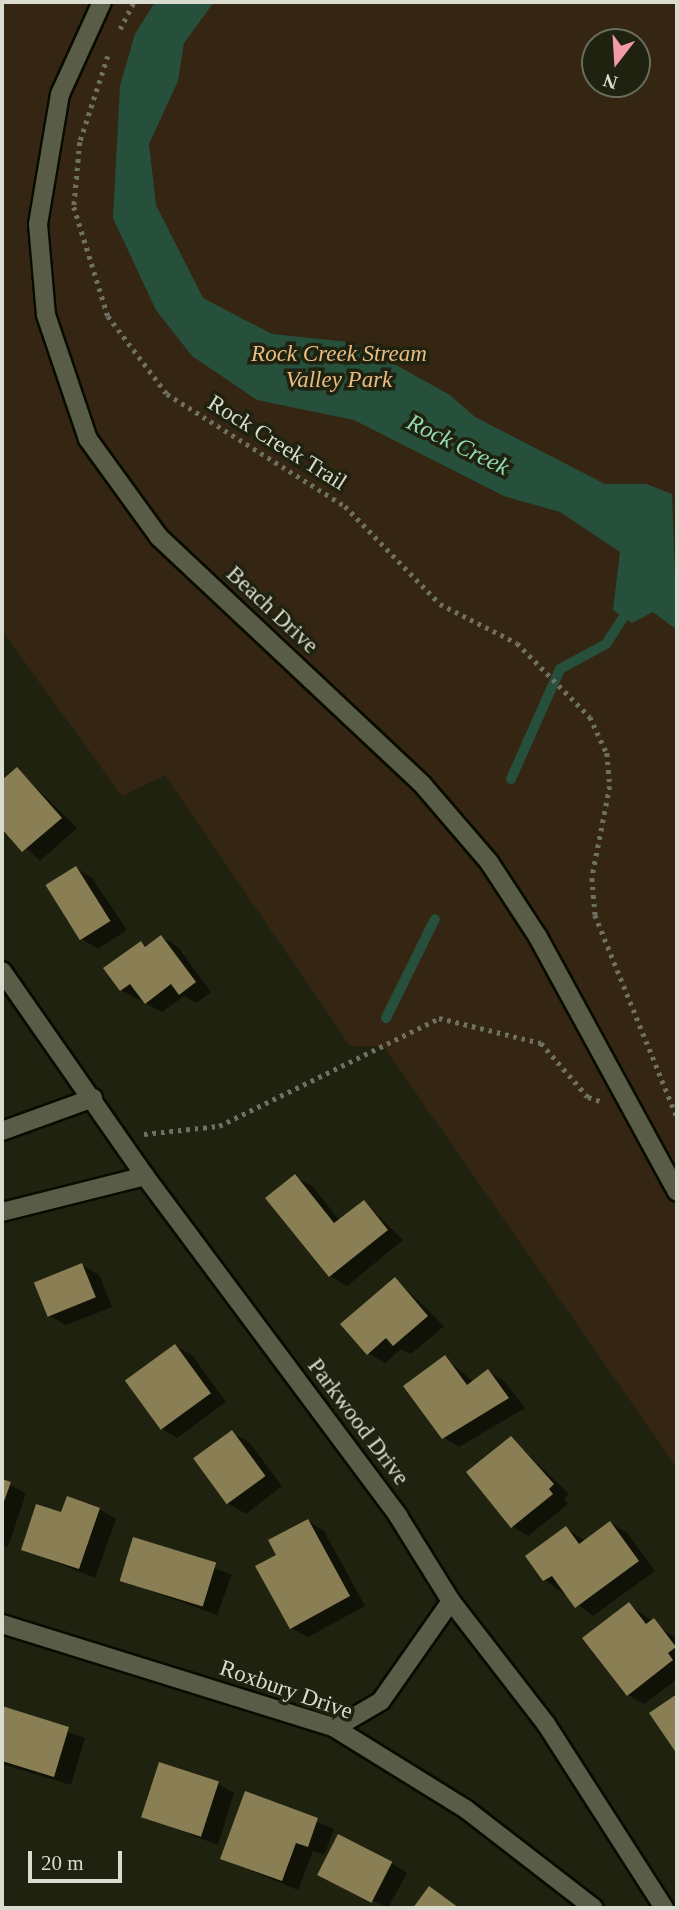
<!DOCTYPE html>
<style>
body{margin:0}
#map{position:relative;width:679px;height:1910px;overflow:hidden;background:#1f220e;font-family:"Times New Roman",serif}
div>[style]{position:absolute}
.green>*{inset:0;background:#352614}
.water>*{inset:0;background:#26503b}
.shadow>*{inset:0;background:#0007;transform-origin:0 0}
.stream>*{height:10px;margin:-5px;padding:0 5px;transform-origin:5px;border-radius:5px;background:#26503b}
.building>*{inset:0;background:#8a7e54;transform-origin:0 0}
.path>*{height:4.5px;margin-top:-2.25px;transform-origin:0;background:repeating-linear-gradient(90deg,#6e7060 0 3.5px,transparent 0 8.5px)}
.roads{filter:drop-shadow(2px 0 #090b00) drop-shadow(-2px 0 #090b00) drop-shadow(0 2px #090b00) drop-shadow(0 -2px #090b00)}
.minor>*{height:18px;margin:-9px;padding:0 9px;transform-origin:9px;border-radius:9px;background:#595d47}
.tertiary>*{height:18px;margin:-9px;padding:0 9px;transform-origin:9px;border-radius:9px;background:#595d47}
span{translate:-50% -50%;white-space:nowrap;text-align:center;line-height:1.15;-webkit-text-stroke:7px #1f220e;paint-order:stroke}
.park-label{font-size:23px;color:#eabc83;font-style:italic}
.street-label{font-size:23px;color:#dadcd0}
.water-label{font-size:24px;color:#93dab2;font-style:italic}
.frame{position:absolute;inset:0;border:4px solid #dadcd0;pointer-events:none}
.north{position:absolute;left:581px;top:28px;width:70px;height:70px;box-sizing:border-box;background:#1f220e;border:2px solid #6a6c5c;border-radius:50%;rotate:197deg;font-size:19px;font-weight:700;line-height:28px;text-align:center;color:#dadcd0}
.north::after{content:'';display:block;margin:auto;width:24px;height:32px;background:#f39aaa;clip-path:polygon(50% 0,100% 100%,50% 72%,0 100%)}
.scale{position:absolute;left:28px;top:1851px;width:94px;height:32px;box-sizing:border-box;border:4px solid #dadcd0;border-top:0;padding-left:9px;font-size:21px;line-height:24px;white-space:nowrap;color:#dadcd0;-webkit-text-stroke:5px #1f220e;paint-order:stroke}
</style>
<div id="map">
<div class="green">
<div style="clip-path:polygon(evenodd,2px 2px,677px 2px,677px 1468px,384px 1047px,350px 1046px,165px 775px,122px 796px,2px 631px,2px 2px,595px 42px,637px 42px,637px 84px,595px 84px,595px 42px)"></div>
</div>
<div class="water">
<div style="clip-path:polygon(155px 2px,214px 2px,184px 43px,178px 81px,149px 144px,156px 205px,203px 298px,272px 334px,349px 342px,378px 355px,450px 395px,475px 417px,605px 484px,646px 484px,672px 494px,677px 630px,653px 612px,632px 623px,613px 610px,620px 552px,560px 512px,504px 496px,354px 420px,257px 400px,192px 356px,156px 310px,113px 218px,120px 86px,135px 34px)"></div>
</div>
<div class="shadow">
<div style="clip-path:polygon(17px 769px,77px 828px,40px 861px,2px 826px,2px 782px)"></div>
<div style="clip-path:polygon(76px 868px,92px 878px,127px 930px,98px 949px,82px 939px,47px 886px)"></div>
<div style="clip-path:polygon(162px 937px,178px 947px,211px 992px,196px 1003px,184px 996px,162px 1012px,121px 990px,141px 943px,148px 947px)"></div>
<div style="clip-path:polygon(296px 1177px,312px 1186px,340px 1221px,364px 1202px,403px 1240px,347px 1286px,330px 1276px)"></div>
<div style="clip-path:polygon(82px 1265px,99px 1275px,112px 1307px,66px 1325px,50px 1316px)"></div>
<div style="clip-path:polygon(396px 1279px,444px 1326px,411px 1354px,401px 1349px,385px 1363px,368px 1353px)"></div>
<div style="clip-path:polygon(175px 1346px,192px 1355px,226px 1402px,177px 1438px,161px 1428px)"></div>
<div style="clip-path:polygon(445px 1357px,473px 1382px,488px 1371px,504px 1381px,525px 1408px,459px 1447px,443px 1437px)"></div>
<div style="clip-path:polygon(232px 1433px,249px 1442px,282px 1486px,246px 1514px,229px 1504px,196px 1460px)"></div>
<div style="clip-path:polygon(511px 1438px,569px 1494px,564px 1498px,568px 1504px,528px 1536px,512px 1526px)"></div>
<div style="clip-path:polygon(2px 1481px,26px 1493px,8px 1547px,2px 1545px)"></div>
<div style="clip-path:polygon(99px 1509px,116px 1519px,95px 1578px,23px 1549px,62px 1515px)"></div>
<div style="clip-path:polygon(308px 1521px,324px 1531px,365px 1606px,308px 1637px,291px 1628px,279px 1556px)"></div>
<div style="clip-path:polygon(611px 1523px,627px 1533px,655px 1571px,593px 1616px,545px 1580px,566px 1528px,585px 1541px)"></div>
<div style="left:134px;top:1539px;width:104px;height:43px;rotate:20deg"></div>
<div style="clip-path:polygon(629px 1605px,677px 1639px,677px 1679px,644px 1704px,628px 1695px)"></div>
<div style="clip-path:polygon(2px 1708px,85px 1738px,71px 1785px,2px 1764px)"></div>
<div style="clip-path:polygon(218px 1784px,234px 1793px,218px 1845px,143px 1816px)"></div>
<div style="clip-path:polygon(246px 1793px,334px 1829px,324px 1855px,313px 1851px,298px 1890px,222px 1859px)"></div>
<div style="clip-path:polygon(391px 1863px,407px 1873px,388px 1908px,336px 1883px)"></div>
</div>
<div class="stream">
<div style="left:511px;top:779px;width:120px;rotate:-66deg"></div>
<div style="left:560px;top:669px;width:52px;rotate:-28.5deg"></div>
<div style="left:606px;top:644px;width:44px;rotate:-57deg"></div>
<div style="left:386px;top:1018px;width:110px;rotate:-63.7deg"></div>
</div>
<div class="building">
<div style="clip-path:polygon(17px 767px,62px 818px,22px 852px,2px 829px,2px 780px)"></div>
<div style="left:76px;top:866px;width:65px;height:36px;rotate:58deg"></div>
<div style="clip-path:polygon(161px 935px,196px 982px,179px 995px,171px 984px,145px 1004px,130px 984px,120px 991px,103px 968px,141px 941px,145px 947px)"></div>
<div style="clip-path:polygon(295px 1174px,334px 1223px,364px 1200px,388px 1230px,329px 1277px,265px 1198px)"></div>
<div style="left:82px;top:1263px;width:37px;height:52px;rotate:68deg"></div>
<div style="clip-path:polygon(395px 1277px,428px 1316px,393px 1346px,386px 1338px,367px 1355px,340px 1324px)"></div>
<div style="left:175px;top:1344px;width:61px;height:62px;rotate:54deg"></div>
<div style="clip-path:polygon(445px 1355px,467px 1385px,488px 1369px,509px 1398px,442px 1439px,403px 1386px)"></div>
<div style="left:232px;top:1430px;width:57px;height:48px;rotate:54deg"></div>
<div style="clip-path:polygon(511px 1436px,554px 1484px,549px 1489px,553px 1494px,511px 1528px,466px 1472px)"></div>
<div style="clip-path:polygon(2px 1479px,11px 1482px,2px 1507px)"></div>
<div style="clip-path:polygon(67px 1496px,100px 1508px,79px 1569px,21px 1550px,36px 1504px,61px 1512px)"></div>
<div style="clip-path:polygon(308px 1519px,350px 1596px,290px 1629px,255px 1566px,276px 1555px,268px 1540px)"></div>
<div style="clip-path:polygon(610px 1521px,639px 1561px,575px 1608px,552px 1576px,543px 1581px,525px 1556px,566px 1526px,579px 1544px)"></div>
<div style="left:133px;top:1537px;width:87px;height:46px;rotate:17deg"></div>
<div style="clip-path:polygon(629px 1602px,646px 1624px,654px 1618px,676px 1647px,668px 1653px,673px 1660px,627px 1696px,582px 1638px)"></div>
<div style="clip-path:polygon(677px 1694px,677px 1754px,649px 1713px)"></div>
<div style="clip-path:polygon(2px 1706px,69px 1727px,54px 1777px,2px 1761px)"></div>
<div style="left:159px;top:1762px;width:63px;height:58px;rotate:18deg"></div>
<div style="clip-path:polygon(245px 1791px,318px 1818px,308px 1847px,296px 1843px,282px 1881px,220px 1859px)"></div>
<div style="left:338px;top:1834px;width:61px;height:46px;rotate:27deg"></div>
<div style="clip-path:polygon(429px 1886px,459px 1908px,413px 1908px)"></div>
</div>
<div class="path">
<div style="left:120px;top:29px;width:30px;rotate:-63deg"></div>
<div style="left:108px;top:56px;width:90px;rotate:108deg"></div>
<div style="left:80px;top:142px;width:65px;rotate:95.3deg"></div>
<div style="left:74px;top:207px;width:114px;rotate:72.7deg"></div>
<div style="left:108px;top:316px;width:98px;rotate:52.9deg"></div>
<div style="left:167px;top:394px;width:210px;rotate:32.2deg"></div>
<div style="left:345px;top:506px;width:136px;rotate:45.9deg"></div>
<div style="left:440px;top:604px;width:86px;rotate:26.9deg"></div>
<div style="left:517px;top:643px;width:104px;rotate:45.4deg"></div>
<div style="left:590px;top:717px;width:40px;rotate:65deg"></div>
<div style="left:607px;top:753px;width:33px;rotate:85deg"></div>
<div style="left:610px;top:786px;width:94px;rotate:101.1deg"></div>
<div style="left:592px;top:878px;width:37px;rotate:85deg"></div>
<div style="left:595px;top:915px;width:218px;rotate:67.9deg"></div>
<div style="left:144px;top:1134px;width:75px;rotate:-6.1deg"></div>
<div style="left:219px;top:1126px;width:245px;rotate:-26.1deg"></div>
<div style="left:439px;top:1018px;width:105px;rotate:13.8deg"></div>
<div style="left:541px;top:1043px;width:72px;rotate:49deg"></div>
<div style="left:588px;top:1097px;width:13px;rotate:18deg"></div>
</div>
<div class="roads">
<div class="minor">
<div style="left:2px;top:971px;width:250px;rotate:55.1deg"></div>
<div style="left:145px;top:1176px;width:424px;rotate:53.3deg"></div>
<div style="left:398px;top:1516px;width:100px;rotate:58.1deg"></div>
<div style="left:451px;top:1601px;width:155px;rotate:52.3deg"></div>
<div style="left:546px;top:1724px;width:219px;rotate:57.3deg"></div>
<div style="left:2px;top:1131px;width:97px;rotate:-19.9deg"></div>
<div style="left:2px;top:1212px;width:147px;rotate:-14.1deg"></div>
<div style="left:2px;top:1624px;width:349px;rotate:17.3deg"></div>
<div style="left:335px;top:1728px;width:155px;rotate:31.8deg"></div>
<div style="left:467px;top:1810px;width:160px;rotate:37.7deg"></div>
<div style="left:335px;top:1728px;width:53px;rotate:-30.4deg"></div>
<div style="left:381px;top:1701px;width:122px;rotate:-55deg"></div>
</div>
<div class="tertiary">
<div style="left:102px;top:2px;width:101px;rotate:114.5deg"></div>
<div style="left:60px;top:94px;width:132px;rotate:99.6deg"></div>
<div style="left:38px;top:224px;width:91px;rotate:85deg"></div>
<div style="left:46px;top:315px;width:131px;rotate:71.3deg"></div>
<div style="left:88px;top:439px;width:121px;rotate:54.1deg"></div>
<div style="left:159px;top:537px;width:361px;rotate:43.2deg"></div>
<div style="left:422px;top:784px;width:103px;rotate:49.3deg"></div>
<div style="left:489px;top:862px;width:90px;rotate:56.8deg"></div>
<div style="left:538px;top:937px;width:290px;rotate:61.4deg"></div>
</div>
</div>
<div class="park-label">
<span style="left:339px;top:367px">Rock Creek Stream<br>Valley Park</span>
</div>
<div class="street-label">
<span style="left:277px;top:443px;rotate:32deg">Rock Creek Trail</span>
<span style="left:272px;top:610px;rotate:43deg">Beach Drive</span>
<span style="left:358px;top:1422px;rotate:53deg">Parkwood Drive</span>
<span style="left:286px;top:1690px;rotate:19deg">Roxbury Drive</span>
</div>
<div class="water-label">
<span style="left:458px;top:445px;rotate:26deg">Rock Creek</span>
</div>
<div class="frame"></div>
<div class="north">N</div>
<div class="scale">20 m</div>
</div>
